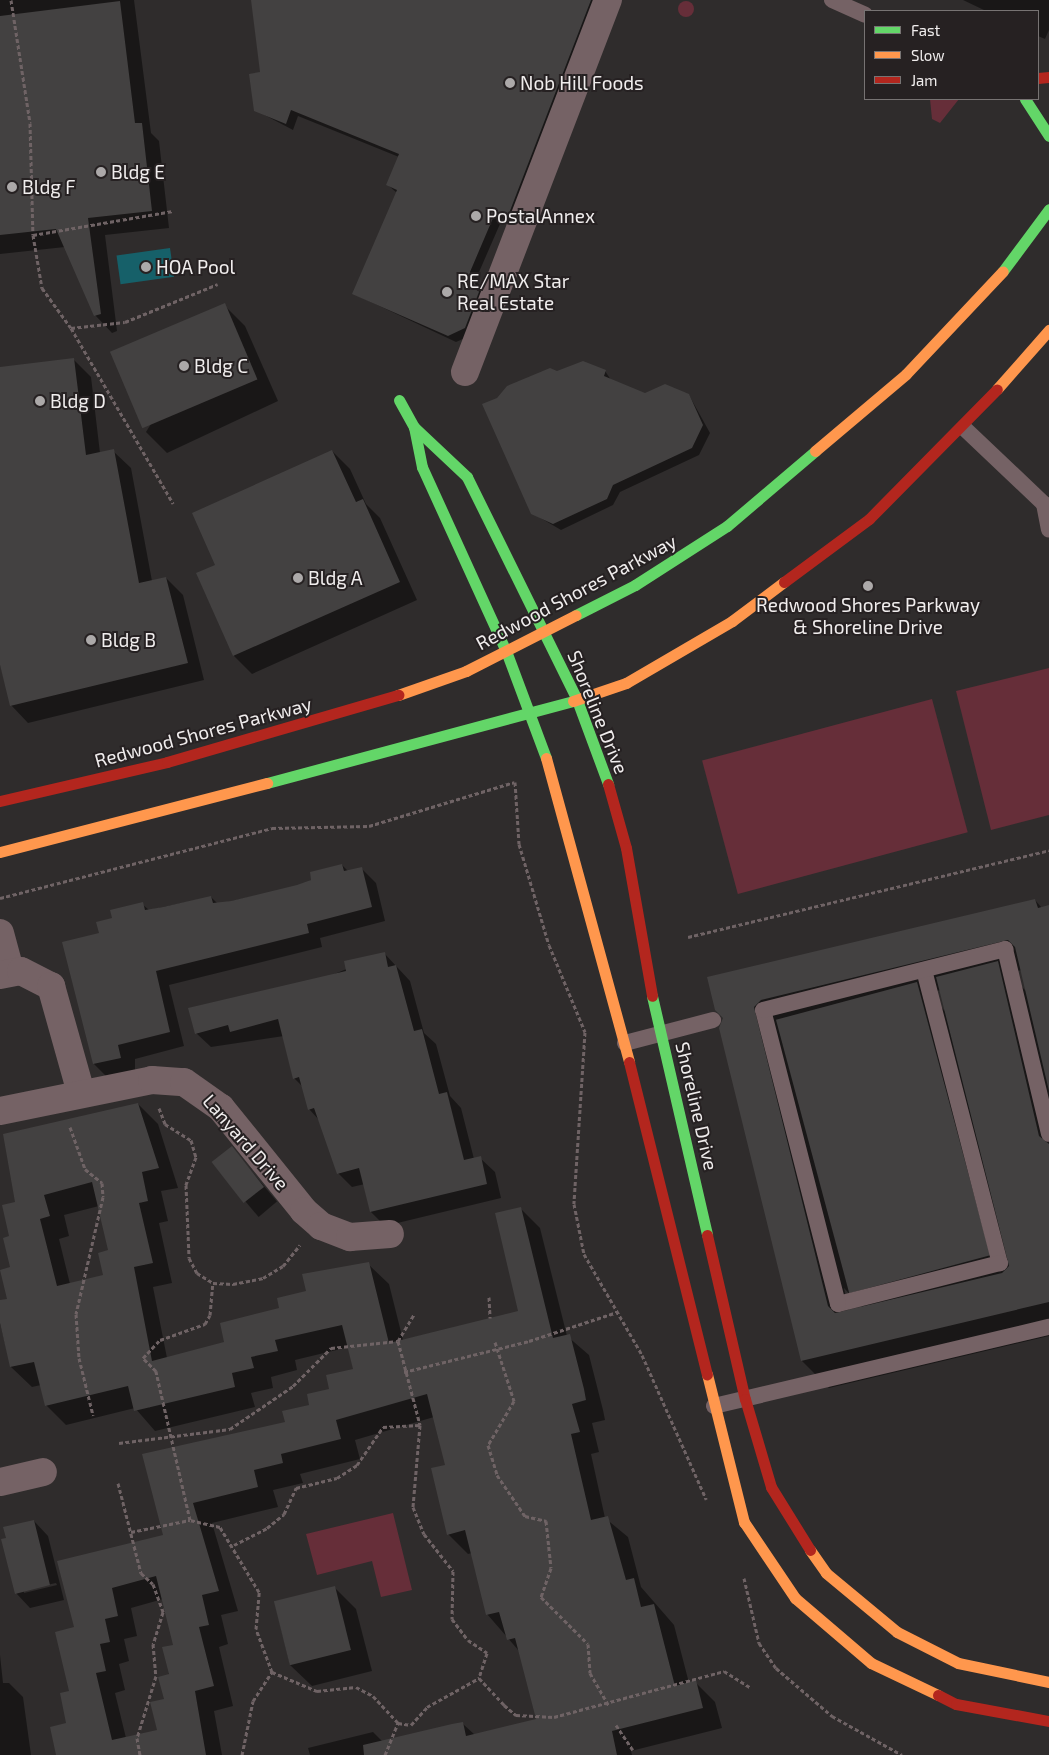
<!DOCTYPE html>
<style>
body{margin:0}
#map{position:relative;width:1049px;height:1755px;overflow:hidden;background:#2f2c2c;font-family:"Exo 2",sans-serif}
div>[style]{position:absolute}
.green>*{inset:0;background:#662e39;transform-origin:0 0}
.round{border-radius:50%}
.water>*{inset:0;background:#166069;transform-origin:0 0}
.shadow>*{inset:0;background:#0007;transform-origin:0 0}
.building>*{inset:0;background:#434141;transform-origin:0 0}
.path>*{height:3px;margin-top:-1.5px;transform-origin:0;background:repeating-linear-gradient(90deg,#6f6365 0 4px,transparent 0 6.5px)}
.lane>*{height:16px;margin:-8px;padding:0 8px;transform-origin:8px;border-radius:8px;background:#756265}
.street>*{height:28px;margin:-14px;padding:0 14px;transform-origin:14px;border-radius:14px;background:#756265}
.fast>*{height:11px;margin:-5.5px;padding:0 5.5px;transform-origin:5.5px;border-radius:5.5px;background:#63d668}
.slow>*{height:11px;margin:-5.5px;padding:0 5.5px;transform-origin:5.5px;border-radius:5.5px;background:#ff974d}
.jam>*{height:11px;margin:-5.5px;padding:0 5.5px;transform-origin:5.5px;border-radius:5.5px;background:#b3261e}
.dots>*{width:14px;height:14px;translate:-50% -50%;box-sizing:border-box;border:2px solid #262122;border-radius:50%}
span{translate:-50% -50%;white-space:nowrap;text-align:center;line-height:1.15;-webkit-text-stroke:4px #262122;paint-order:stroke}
.poi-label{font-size:19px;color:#f0eded}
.left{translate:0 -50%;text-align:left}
.street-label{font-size:19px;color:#f0eded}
.legend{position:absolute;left:864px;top:10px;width:175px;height:90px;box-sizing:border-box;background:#262122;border:1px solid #777373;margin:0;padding:6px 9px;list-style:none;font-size:15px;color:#f0eded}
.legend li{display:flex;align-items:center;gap:10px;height:25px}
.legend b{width:25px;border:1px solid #777373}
</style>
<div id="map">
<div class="green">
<div class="round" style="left:678px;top:1px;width:16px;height:16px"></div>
<div style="clip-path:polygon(930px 99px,953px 100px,959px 99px,940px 123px,932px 119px)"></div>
<div style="clip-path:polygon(1049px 668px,1049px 815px,991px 830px,956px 691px)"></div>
<div style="left:932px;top:699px;width:138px;height:238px;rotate:75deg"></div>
<div style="clip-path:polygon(393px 1513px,412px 1590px,381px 1597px,372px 1561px,317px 1575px,306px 1534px)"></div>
</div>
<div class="water">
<div style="left:170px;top:248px;width:29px;height:54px;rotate:82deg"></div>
</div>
<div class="shadow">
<div style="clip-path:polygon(0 0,134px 0,151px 133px,159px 141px,169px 228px,105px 235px,117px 331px,112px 333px,95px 315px,65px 247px,0 254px)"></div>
<div style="clip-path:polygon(253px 0,602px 0,515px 222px,503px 217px,476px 279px,486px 299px,472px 335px,456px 342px,354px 294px,397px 193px,388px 185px,399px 157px,298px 116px,293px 130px,255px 110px,262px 73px)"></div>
<div style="clip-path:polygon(963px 0,1049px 0,1049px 30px,1045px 39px,1038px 36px,1038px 11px,986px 11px)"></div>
<div style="clip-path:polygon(224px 305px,245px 326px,278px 401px,167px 453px,146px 432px)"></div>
<div style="clip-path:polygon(74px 360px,91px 377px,100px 453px,113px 451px,131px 468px,152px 581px,166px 578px,183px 595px,204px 680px,28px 723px,11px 705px,0 664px,0 368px)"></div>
<div style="clip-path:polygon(605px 371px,611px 380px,645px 394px,689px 395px,710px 433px,699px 455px,620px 492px,613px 505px,561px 530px,532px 513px,557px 373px)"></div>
<div style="clip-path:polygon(332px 451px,350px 469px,366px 504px,380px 518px,417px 600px,252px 674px,234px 656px,197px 574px,217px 565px)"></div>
<div style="clip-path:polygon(342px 865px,348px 871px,361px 868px,376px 883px,385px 921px,320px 938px,322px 947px,169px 985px,184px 1046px,135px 1059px,135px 1072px,108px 1078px,94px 1064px,101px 934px,113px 919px,142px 904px,149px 910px,211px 897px,218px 904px,297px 887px)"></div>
<div style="clip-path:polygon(evenodd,1035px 900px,1042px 908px,1049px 906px,1049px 1336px,829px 1388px,802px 1361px,721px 1028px,724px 1018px,716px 1010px,1035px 900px,1022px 970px,1027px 992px,1008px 973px,1022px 970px,1035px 900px,941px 990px,947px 1013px,927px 993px,941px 990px,1035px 900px,844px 1288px,863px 1308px,849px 1311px,844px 1288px)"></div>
<div style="clip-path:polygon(384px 953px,410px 981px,424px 1033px,436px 1044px,450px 1096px,461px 1108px,474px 1159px,480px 1158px,495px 1172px,501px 1198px,385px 1226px,371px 1212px,365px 1184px,352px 1187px,338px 1173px,319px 1120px,309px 1109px,303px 1087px,294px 1078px,284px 1036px,211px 1047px,196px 1033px)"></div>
<div style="clip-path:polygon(evenodd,138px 1104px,158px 1124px,178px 1188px,161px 1191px,168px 1221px,159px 1223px,172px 1283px,153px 1287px,167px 1358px,226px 1343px,308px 1292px,368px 1264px,389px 1284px,403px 1340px,520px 1312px,520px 1208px,540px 1228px,567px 1336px,589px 1355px,603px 1410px,605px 1420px,592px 1423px,599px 1452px,591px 1454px,605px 1518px,628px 1537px,641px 1587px,674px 1625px,689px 1683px,695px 1682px,715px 1702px,722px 1728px,631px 1751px,632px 1755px,310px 1755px,308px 1748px,373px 1732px,383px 1742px,463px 1724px,475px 1735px,538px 1720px,519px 1651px,487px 1614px,472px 1553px,468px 1554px,448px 1534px,446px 1466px,434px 1417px,355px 1440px,360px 1459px,300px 1474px,303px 1483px,273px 1490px,278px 1507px,212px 1523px,238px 1611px,221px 1615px,228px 1644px,219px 1647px,233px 1706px,214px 1711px,222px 1755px,60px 1755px,68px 1724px,75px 1628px,59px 1562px,164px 1536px,144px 1455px,286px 1423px,355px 1370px,349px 1347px,295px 1360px,297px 1370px,271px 1377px,273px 1388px,251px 1393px,255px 1407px,155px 1431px,135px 1408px,66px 1425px,46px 1405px,41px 1385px,32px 1387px,11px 1367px,0 1323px,0 1302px,9px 1300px,16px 1203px,138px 1104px,99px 1206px,110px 1251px,105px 1276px,70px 1284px,59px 1239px,69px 1236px,64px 1215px,99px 1206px,138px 1104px,163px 1599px,174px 1646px,158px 1731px,126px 1738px,115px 1693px,125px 1690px,119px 1664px,129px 1661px,124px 1639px,137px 1636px,131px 1608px,163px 1599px)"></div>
<div style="left:232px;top:1148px;width:70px;height:24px;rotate:50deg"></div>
<div style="clip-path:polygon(evenodd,34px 1521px,48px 1536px,64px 1600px,30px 1608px,16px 1593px,34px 1521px,56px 1583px,57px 1585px,24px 1593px,24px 1590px,56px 1583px)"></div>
<div style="clip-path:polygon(335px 1588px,356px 1609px,372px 1671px,312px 1686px,290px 1665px,275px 1603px)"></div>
<div style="clip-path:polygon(0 1655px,3px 1683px,9px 1683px,23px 1697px,31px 1755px,0 1755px)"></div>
</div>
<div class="building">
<div style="clip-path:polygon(251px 0,591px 0,508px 216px,496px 211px,470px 272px,479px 292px,465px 328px,448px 336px,352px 294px,397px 190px,386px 185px,399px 154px,291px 110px,286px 124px,254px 111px,249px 74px,260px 72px)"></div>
<div style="clip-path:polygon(120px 1px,135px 123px,142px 123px,152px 211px,88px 218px,101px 314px,94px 316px,56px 229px,0 235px,0 16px)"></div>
<div style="left:225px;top:303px;width:83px;height:125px;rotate:67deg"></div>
<div style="clip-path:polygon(74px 358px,86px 455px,114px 449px,139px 583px,166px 577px,188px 663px,10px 706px,0 665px,0 367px)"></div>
<div style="clip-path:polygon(583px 361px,606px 370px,604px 376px,645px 393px,665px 384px,689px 394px,703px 425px,692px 448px,613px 485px,607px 499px,553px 524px,531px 514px,482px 404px,497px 398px,507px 386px,550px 368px,557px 371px)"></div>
<div style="clip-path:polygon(332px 450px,356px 502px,363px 499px,400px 582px,233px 656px,196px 573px,215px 565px,192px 513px)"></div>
<div style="clip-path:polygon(342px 864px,344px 871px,362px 867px,372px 907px,307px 924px,309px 933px,156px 971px,170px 1032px,118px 1045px,121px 1058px,93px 1064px,62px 942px,99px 933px,96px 922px,112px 918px,110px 910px,143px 902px,145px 910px,163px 907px,211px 896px,213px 903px,231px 901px,297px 885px,311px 880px,310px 872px)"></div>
<div style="clip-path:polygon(1035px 899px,1038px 908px,1049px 905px,1049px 1091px,1015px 947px,1008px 940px,761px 1000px,754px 1007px,828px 1306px,835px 1313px,1002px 1273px,1009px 1266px,936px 977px,998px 961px,1039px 1136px,1049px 1144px,1049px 1302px,801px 1361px,719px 1028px,723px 1018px,715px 1010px,707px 977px)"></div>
<div style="clip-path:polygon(385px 952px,388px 967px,396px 965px,414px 1031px,422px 1029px,439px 1094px,447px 1092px,464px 1160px,481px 1156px,487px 1184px,370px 1212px,359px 1168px,337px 1174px,314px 1108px,308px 1110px,299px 1077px,293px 1079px,278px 1019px,230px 1032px,228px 1025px,195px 1034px,188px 1008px,346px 971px,344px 961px)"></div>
<div style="left:917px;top:982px;width:283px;height:146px;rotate:75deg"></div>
<div style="clip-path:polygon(evenodd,138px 1103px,159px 1168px,142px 1172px,148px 1201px,139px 1203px,153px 1263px,134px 1267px,152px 1361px,224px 1342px,220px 1323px,279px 1308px,277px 1298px,306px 1291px,302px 1274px,369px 1262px,389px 1343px,518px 1311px,495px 1213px,521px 1207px,553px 1338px,570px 1334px,584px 1389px,586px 1400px,572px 1404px,580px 1432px,571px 1434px,591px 1520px,608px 1516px,626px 1580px,634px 1578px,641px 1607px,654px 1604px,675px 1686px,696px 1680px,703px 1708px,612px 1731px,617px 1755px,364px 1755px,363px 1745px,452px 1724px,463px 1722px,466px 1736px,536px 1719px,515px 1638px,507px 1640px,499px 1612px,486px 1615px,465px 1530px,447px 1535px,431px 1468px,445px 1465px,427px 1394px,336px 1420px,341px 1439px,281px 1454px,283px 1463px,254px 1470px,258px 1487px,193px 1503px,219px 1591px,202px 1595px,209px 1625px,199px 1627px,214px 1686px,195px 1691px,206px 1755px,56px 1755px,50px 1727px,66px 1723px,60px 1693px,69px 1691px,55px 1632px,74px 1627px,57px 1561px,163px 1535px,142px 1454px,285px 1422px,282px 1411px,309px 1405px,307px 1394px,329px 1389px,326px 1375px,353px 1369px,342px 1325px,275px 1340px,278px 1351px,251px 1357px,254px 1368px,232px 1373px,235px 1387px,134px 1411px,128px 1386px,45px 1406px,34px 1362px,10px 1367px,0 1323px,0 1300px,7px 1299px,0 1270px,10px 1267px,3px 1238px,9px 1236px,2px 1205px,15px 1202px,3px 1134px,138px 1103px,92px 1182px,108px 1250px,98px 1253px,103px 1275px,57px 1286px,40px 1219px,50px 1216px,44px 1195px,92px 1182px,138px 1103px,156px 1576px,173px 1645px,162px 1647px,169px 1674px,158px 1677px,164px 1699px,150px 1702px,157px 1730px,112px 1740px,96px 1673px,106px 1671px,100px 1644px,110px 1642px,105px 1619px,118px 1616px,112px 1588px,156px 1576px)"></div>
<div style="left:232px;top:1146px;width:52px;height:26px;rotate:52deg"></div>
<div style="clip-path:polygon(34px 1520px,50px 1585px,15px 1594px,1px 1539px,6px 1538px,3px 1527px)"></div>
<div style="left:335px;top:1586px;width:66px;height:63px;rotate:76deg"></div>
</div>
<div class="path">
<div style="left:11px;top:0;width:124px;rotate:81.2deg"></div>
<div style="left:30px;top:123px;width:112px;rotate:88.5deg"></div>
<div style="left:33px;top:235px;width:54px;rotate:80.4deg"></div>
<div style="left:42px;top:288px;width:49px;rotate:54.1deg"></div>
<div style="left:71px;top:328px;width:203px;rotate:59.8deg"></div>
<div style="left:33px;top:235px;width:142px;rotate:-9.7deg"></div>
<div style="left:71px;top:328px;width:54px;rotate:-6.3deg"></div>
<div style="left:125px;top:322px;width:100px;rotate:-22.2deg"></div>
<div style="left:0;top:898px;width:281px;rotate:-14.4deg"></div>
<div style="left:272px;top:828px;width:97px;rotate:-1.2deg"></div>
<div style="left:369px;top:826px;width:152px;rotate:-16.8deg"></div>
<div style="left:515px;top:782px;width:62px;rotate:86.3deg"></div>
<div style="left:519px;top:844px;width:105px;rotate:73.5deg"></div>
<div style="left:549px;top:945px;width:94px;rotate:67.5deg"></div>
<div style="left:585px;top:1032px;width:172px;rotate:93.7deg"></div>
<div style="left:574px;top:1204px;width:51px;rotate:78.7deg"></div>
<div style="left:584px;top:1254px;width:116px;rotate:60.1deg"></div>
<div style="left:642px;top:1355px;width:158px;rotate:66deg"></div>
<div style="left:688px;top:937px;width:371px;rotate:-13.5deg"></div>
<div style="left:159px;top:1108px;width:17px;rotate:69deg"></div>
<div style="left:165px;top:1124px;width:31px;rotate:32deg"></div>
<div style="left:191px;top:1140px;width:18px;rotate:74deg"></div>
<div style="left:196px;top:1157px;width:30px;rotate:110deg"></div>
<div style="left:186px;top:1185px;width:73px;rotate:87.6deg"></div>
<div style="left:189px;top:1258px;width:17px;rotate:62deg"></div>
<div style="left:197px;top:1273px;width:19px;rotate:32deg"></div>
<div style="left:70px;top:1127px;width:45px;rotate:70.3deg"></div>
<div style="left:85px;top:1169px;width:22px;rotate:39deg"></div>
<div style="left:102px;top:1183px;width:14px;rotate:86deg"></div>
<div style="left:103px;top:1197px;width:120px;rotate:103deg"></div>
<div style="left:76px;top:1314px;width:44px;rotate:86.1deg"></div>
<div style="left:79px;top:1358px;width:59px;rotate:76.2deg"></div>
<div style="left:489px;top:1297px;width:21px;rotate:87deg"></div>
<div style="left:398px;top:1341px;width:31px;rotate:-59deg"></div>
<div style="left:495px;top:1342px;width:62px;rotate:72.1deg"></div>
<div style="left:514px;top:1401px;width:51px;rotate:120.6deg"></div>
<div style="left:488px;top:1445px;width:31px;rotate:73deg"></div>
<div style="left:497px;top:1475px;width:50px;rotate:55.7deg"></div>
<div style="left:525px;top:1516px;width:22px;rotate:13deg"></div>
<div style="left:546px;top:1521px;width:47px;rotate:83.9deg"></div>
<div style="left:551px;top:1568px;width:31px;rotate:109deg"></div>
<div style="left:541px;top:1597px;width:66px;rotate:45deg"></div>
<div style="left:588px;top:1644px;width:29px;rotate:86deg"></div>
<div style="left:590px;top:1673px;width:38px;rotate:60deg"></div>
<div style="left:404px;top:1372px;width:129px;rotate:-13.9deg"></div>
<div style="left:529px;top:1341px;width:93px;rotate:-18.2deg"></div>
<div style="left:119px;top:1443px;width:112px;rotate:-7.2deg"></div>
<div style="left:230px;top:1429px;width:76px;rotate:-34.3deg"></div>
<div style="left:293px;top:1386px;width:54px;rotate:-45deg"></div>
<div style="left:331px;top:1348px;width:67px;rotate:-6deg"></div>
<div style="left:398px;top:1341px;width:87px;rotate:75.3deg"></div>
<div style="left:420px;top:1425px;width:82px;rotate:94.9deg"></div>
<div style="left:413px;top:1507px;width:29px;rotate:68deg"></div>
<div style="left:424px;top:1534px;width:47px;rotate:51.9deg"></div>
<div style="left:453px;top:1571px;width:48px;rotate:91.2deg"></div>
<div style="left:452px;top:1619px;width:26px;rotate:53deg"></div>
<div style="left:468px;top:1640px;width:23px;rotate:34deg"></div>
<div style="left:487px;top:1653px;width:26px;rotate:108deg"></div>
<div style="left:479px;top:1678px;width:37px;rotate:47deg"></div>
<div style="left:504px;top:1705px;width:16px;rotate:40deg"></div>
<div style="left:516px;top:1715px;width:38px;rotate:3deg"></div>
<div style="left:554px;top:1717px;width:176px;rotate:-15.1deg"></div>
<div style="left:724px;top:1671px;width:32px;rotate:32deg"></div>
<div style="left:118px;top:1483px;width:93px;rotate:75.7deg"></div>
<div style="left:141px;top:1573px;width:16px;rotate:43deg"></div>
<div style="left:153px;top:1584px;width:30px;rotate:70deg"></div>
<div style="left:163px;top:1612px;width:34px;rotate:107deg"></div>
<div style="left:153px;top:1644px;width:32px;rotate:85deg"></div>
<div style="left:156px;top:1676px;width:65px;rotate:107deg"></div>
<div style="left:137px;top:1738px;width:17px;rotate:80deg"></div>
<div style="left:131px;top:1532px;width:60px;rotate:-11.5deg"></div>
<div style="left:234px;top:1545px;width:37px;rotate:-27deg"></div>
<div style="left:267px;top:1528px;width:22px;rotate:-39deg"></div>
<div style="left:284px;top:1514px;width:29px;rotate:-65deg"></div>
<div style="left:296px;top:1488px;width:42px;rotate:-13.7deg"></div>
<div style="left:337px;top:1478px;width:24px;rotate:-33deg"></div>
<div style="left:357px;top:1465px;width:46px;rotate:-55.6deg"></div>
<div style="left:383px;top:1427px;width:37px;rotate:-3deg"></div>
<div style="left:744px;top:1578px;width:67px;rotate:77deg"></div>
<div style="left:759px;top:1643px;width:30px;rotate:56deg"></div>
<div style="left:776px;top:1668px;width:74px;rotate:40.6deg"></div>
<div style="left:832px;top:1716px;width:80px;rotate:29.1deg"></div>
<div style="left:272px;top:1672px;width:49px;rotate:22.9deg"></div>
<div style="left:317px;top:1691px;width:39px;rotate:-6deg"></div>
<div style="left:356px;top:1687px;width:19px;rotate:28deg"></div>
<div style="left:373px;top:1696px;width:37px;rotate:47deg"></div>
<div style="left:398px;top:1723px;width:13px;rotate:9deg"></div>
<div style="left:411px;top:1725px;width:24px;rotate:-48deg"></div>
<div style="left:427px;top:1707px;width:60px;rotate:-29.1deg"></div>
<div style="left:616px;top:1725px;width:30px;rotate:56deg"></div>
<div style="left:242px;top:1755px;width:55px;rotate:-78.5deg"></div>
<div style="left:253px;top:1701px;width:35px;rotate:-57deg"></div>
<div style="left:272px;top:1672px;width:46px;rotate:-110.4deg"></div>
<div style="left:256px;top:1629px;width:37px;rotate:-85deg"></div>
<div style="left:259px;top:1592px;width:76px;rotate:-121deg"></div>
<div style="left:220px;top:1527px;width:31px;rotate:-167deg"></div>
<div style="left:190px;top:1520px;width:153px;rotate:-102.9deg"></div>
<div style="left:156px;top:1371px;width:18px;rotate:-135deg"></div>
<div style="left:143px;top:1358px;width:25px;rotate:-47deg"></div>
<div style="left:160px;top:1340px;width:48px;rotate:-19.6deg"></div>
<div style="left:205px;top:1324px;width:10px;rotate:-61deg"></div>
<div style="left:210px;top:1315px;width:32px;rotate:-85deg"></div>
<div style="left:213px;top:1283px;width:20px;rotate:3deg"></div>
<div style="left:233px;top:1284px;width:31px;rotate:-11deg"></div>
<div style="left:263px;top:1278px;width:23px;rotate:-31deg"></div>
<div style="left:283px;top:1266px;width:27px;rotate:-51deg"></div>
<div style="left:385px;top:1755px;width:35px;rotate:-68deg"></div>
</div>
<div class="lane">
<div style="left:832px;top:0;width:36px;rotate:24deg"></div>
<div style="left:964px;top:428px;width:110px;rotate:43.5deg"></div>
<div style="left:1044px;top:504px;width:26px;rotate:79deg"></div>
<div style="left:924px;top:970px;width:303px;rotate:75.5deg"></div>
<div style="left:1000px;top:1263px;width:167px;rotate:165.8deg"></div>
<div style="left:838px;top:1304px;width:303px;rotate:-104.3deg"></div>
<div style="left:763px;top:1010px;width:250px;rotate:-14.1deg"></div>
<div style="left:1005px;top:949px;width:190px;rotate:76.6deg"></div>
<div style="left:625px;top:1043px;width:91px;rotate:-14.6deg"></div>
<div style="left:714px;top:1406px;width:344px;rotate:-13.3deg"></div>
</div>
<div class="street">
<div style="left:465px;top:372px;width:399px;rotate:-69deg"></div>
<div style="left:0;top:933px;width:39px;rotate:75deg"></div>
<div style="left:0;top:975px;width:21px;rotate:-11deg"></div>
<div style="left:21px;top:971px;width:34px;rotate:27deg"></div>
<div style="left:51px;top:986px;width:111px;rotate:74.3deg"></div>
<div style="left:0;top:1111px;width:155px;rotate:-11.5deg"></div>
<div style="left:152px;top:1080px;width:32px;rotate:4deg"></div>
<div style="left:184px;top:1082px;width:45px;rotate:35.1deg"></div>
<div style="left:221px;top:1108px;width:132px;rotate:51.1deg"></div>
<div style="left:304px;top:1211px;width:23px;rotate:41deg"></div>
<div style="left:321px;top:1226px;width:31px;rotate:21deg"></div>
<div style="left:350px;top:1237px;width:40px;rotate:-4.3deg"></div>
<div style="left:0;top:1482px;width:44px;rotate:-13.1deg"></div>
</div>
<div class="fast">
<div style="left:1025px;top:99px;width:44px;rotate:57deg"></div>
<div style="left:1003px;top:271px;width:77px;rotate:-53.4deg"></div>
<div style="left:399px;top:400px;width:31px;rotate:61deg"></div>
<div style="left:414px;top:427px;width:41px;rotate:78.7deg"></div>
<div style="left:422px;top:467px;width:202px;rotate:65.5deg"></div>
<div style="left:506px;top:651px;width:114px;rotate:69.5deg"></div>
<div style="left:414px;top:427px;width:73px;rotate:43.3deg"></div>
<div style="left:467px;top:477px;width:249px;rotate:63.7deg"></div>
<div style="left:577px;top:700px;width:90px;rotate:69.7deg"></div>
<div style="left:576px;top:615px;width:66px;rotate:-27deg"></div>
<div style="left:635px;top:585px;width:109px;rotate:-32.7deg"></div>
<div style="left:727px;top:526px;width:116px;rotate:-40.4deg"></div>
<div style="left:267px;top:783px;width:317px;rotate:-15deg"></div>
<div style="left:652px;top:996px;width:245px;rotate:77deg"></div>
</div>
<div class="slow">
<div style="left:997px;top:389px;width:79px;rotate:-48.6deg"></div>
<div style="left:815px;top:451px;width:119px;rotate:-40.2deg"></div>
<div style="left:906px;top:374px;width:141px;rotate:-46.7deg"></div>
<div style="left:398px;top:695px;width:72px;rotate:-19.4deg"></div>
<div style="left:466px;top:671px;width:123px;rotate:-27deg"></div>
<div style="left:573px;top:701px;width:56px;rotate:-18.8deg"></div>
<div style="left:626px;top:683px;width:123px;rotate:-30.3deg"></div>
<div style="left:732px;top:621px;width:65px;rotate:-36.9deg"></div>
<div style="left:546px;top:758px;width:315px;rotate:74.7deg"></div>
<div style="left:0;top:852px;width:276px;rotate:-14.5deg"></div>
<div style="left:707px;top:1374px;width:153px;rotate:76deg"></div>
<div style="left:744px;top:1522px;width:92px;rotate:56.1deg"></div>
<div style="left:795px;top:1598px;width:100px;rotate:40.5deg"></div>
<div style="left:871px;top:1663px;width:74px;rotate:25.5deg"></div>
<div style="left:810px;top:1550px;width:28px;rotate:55deg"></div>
<div style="left:826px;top:1573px;width:92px;rotate:39.7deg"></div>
<div style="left:897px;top:1632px;width:68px;rotate:26.9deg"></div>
<div style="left:958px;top:1663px;width:93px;rotate:11.8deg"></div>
</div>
<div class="jam">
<div style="left:1038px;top:78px;width:11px;rotate:-5deg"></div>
<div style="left:784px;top:582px;width:106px;rotate:-36.5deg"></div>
<div style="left:869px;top:519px;width:182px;rotate:-45.4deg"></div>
<div style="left:608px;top:784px;width:66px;rotate:74.3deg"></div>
<div style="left:626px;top:848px;width:150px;rotate:80deg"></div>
<div style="left:0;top:801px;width:171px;rotate:-13.1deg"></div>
<div style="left:167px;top:762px;width:241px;rotate:-16.2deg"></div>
<div style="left:629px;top:1062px;width:322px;rotate:76deg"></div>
<div style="left:707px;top:1235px;width:168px;rotate:77deg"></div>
<div style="left:745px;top:1399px;width:92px;rotate:73.5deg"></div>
<div style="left:771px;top:1487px;width:74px;rotate:58.2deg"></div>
<div style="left:938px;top:1695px;width:20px;rotate:27deg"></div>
<div style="left:956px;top:1704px;width:95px;rotate:10.4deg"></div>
</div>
<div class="dots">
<div style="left:510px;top:83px;background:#aca9a9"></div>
<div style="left:101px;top:172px;background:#aca9a9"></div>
<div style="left:12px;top:187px;background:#aca9a9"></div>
<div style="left:476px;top:216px;background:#aca9a9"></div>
<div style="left:146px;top:267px;background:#aca9a9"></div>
<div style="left:447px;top:292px;background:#aca9a9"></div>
<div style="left:184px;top:366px;background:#aca9a9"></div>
<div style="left:40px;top:401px;background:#aca9a9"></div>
<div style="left:298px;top:578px;background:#aca9a9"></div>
<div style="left:868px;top:586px;background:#aca9a9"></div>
<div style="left:91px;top:640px;background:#aca9a9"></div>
</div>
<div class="poi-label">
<span class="left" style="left:520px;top:83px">Nob Hill Foods</span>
<span class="left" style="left:111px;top:172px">Bldg E</span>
<span class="left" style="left:22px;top:187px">Bldg F</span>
<span class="left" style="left:486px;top:216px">PostalAnnex</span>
<span class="left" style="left:156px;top:267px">HOA Pool</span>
<span class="left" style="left:457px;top:292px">RE/MAX Star<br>Real Estate</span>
<span class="left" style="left:194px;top:366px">Bldg C</span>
<span class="left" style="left:50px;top:401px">Bldg D</span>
<span class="left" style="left:308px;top:578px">Bldg A</span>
<span style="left:868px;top:616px">Redwood Shores Parkway<br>&amp; Shoreline Drive</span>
<span class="left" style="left:101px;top:640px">Bldg B</span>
</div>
<div class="street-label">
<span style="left:576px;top:592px;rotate:-28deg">Redwood Shores Parkway</span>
<span style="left:598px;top:712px;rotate:68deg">Shoreline Drive</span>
<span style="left:203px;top:732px;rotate:-15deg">Redwood Shores Parkway</span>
<span style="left:697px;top:1106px;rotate:77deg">Shoreline Drive</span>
<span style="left:246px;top:1142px;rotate:49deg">Lanyard Drive</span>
</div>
<ul class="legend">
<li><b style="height:6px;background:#63d668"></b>Fast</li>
<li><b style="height:6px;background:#ff974d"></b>Slow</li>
<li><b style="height:6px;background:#b3261e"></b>Jam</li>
</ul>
</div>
